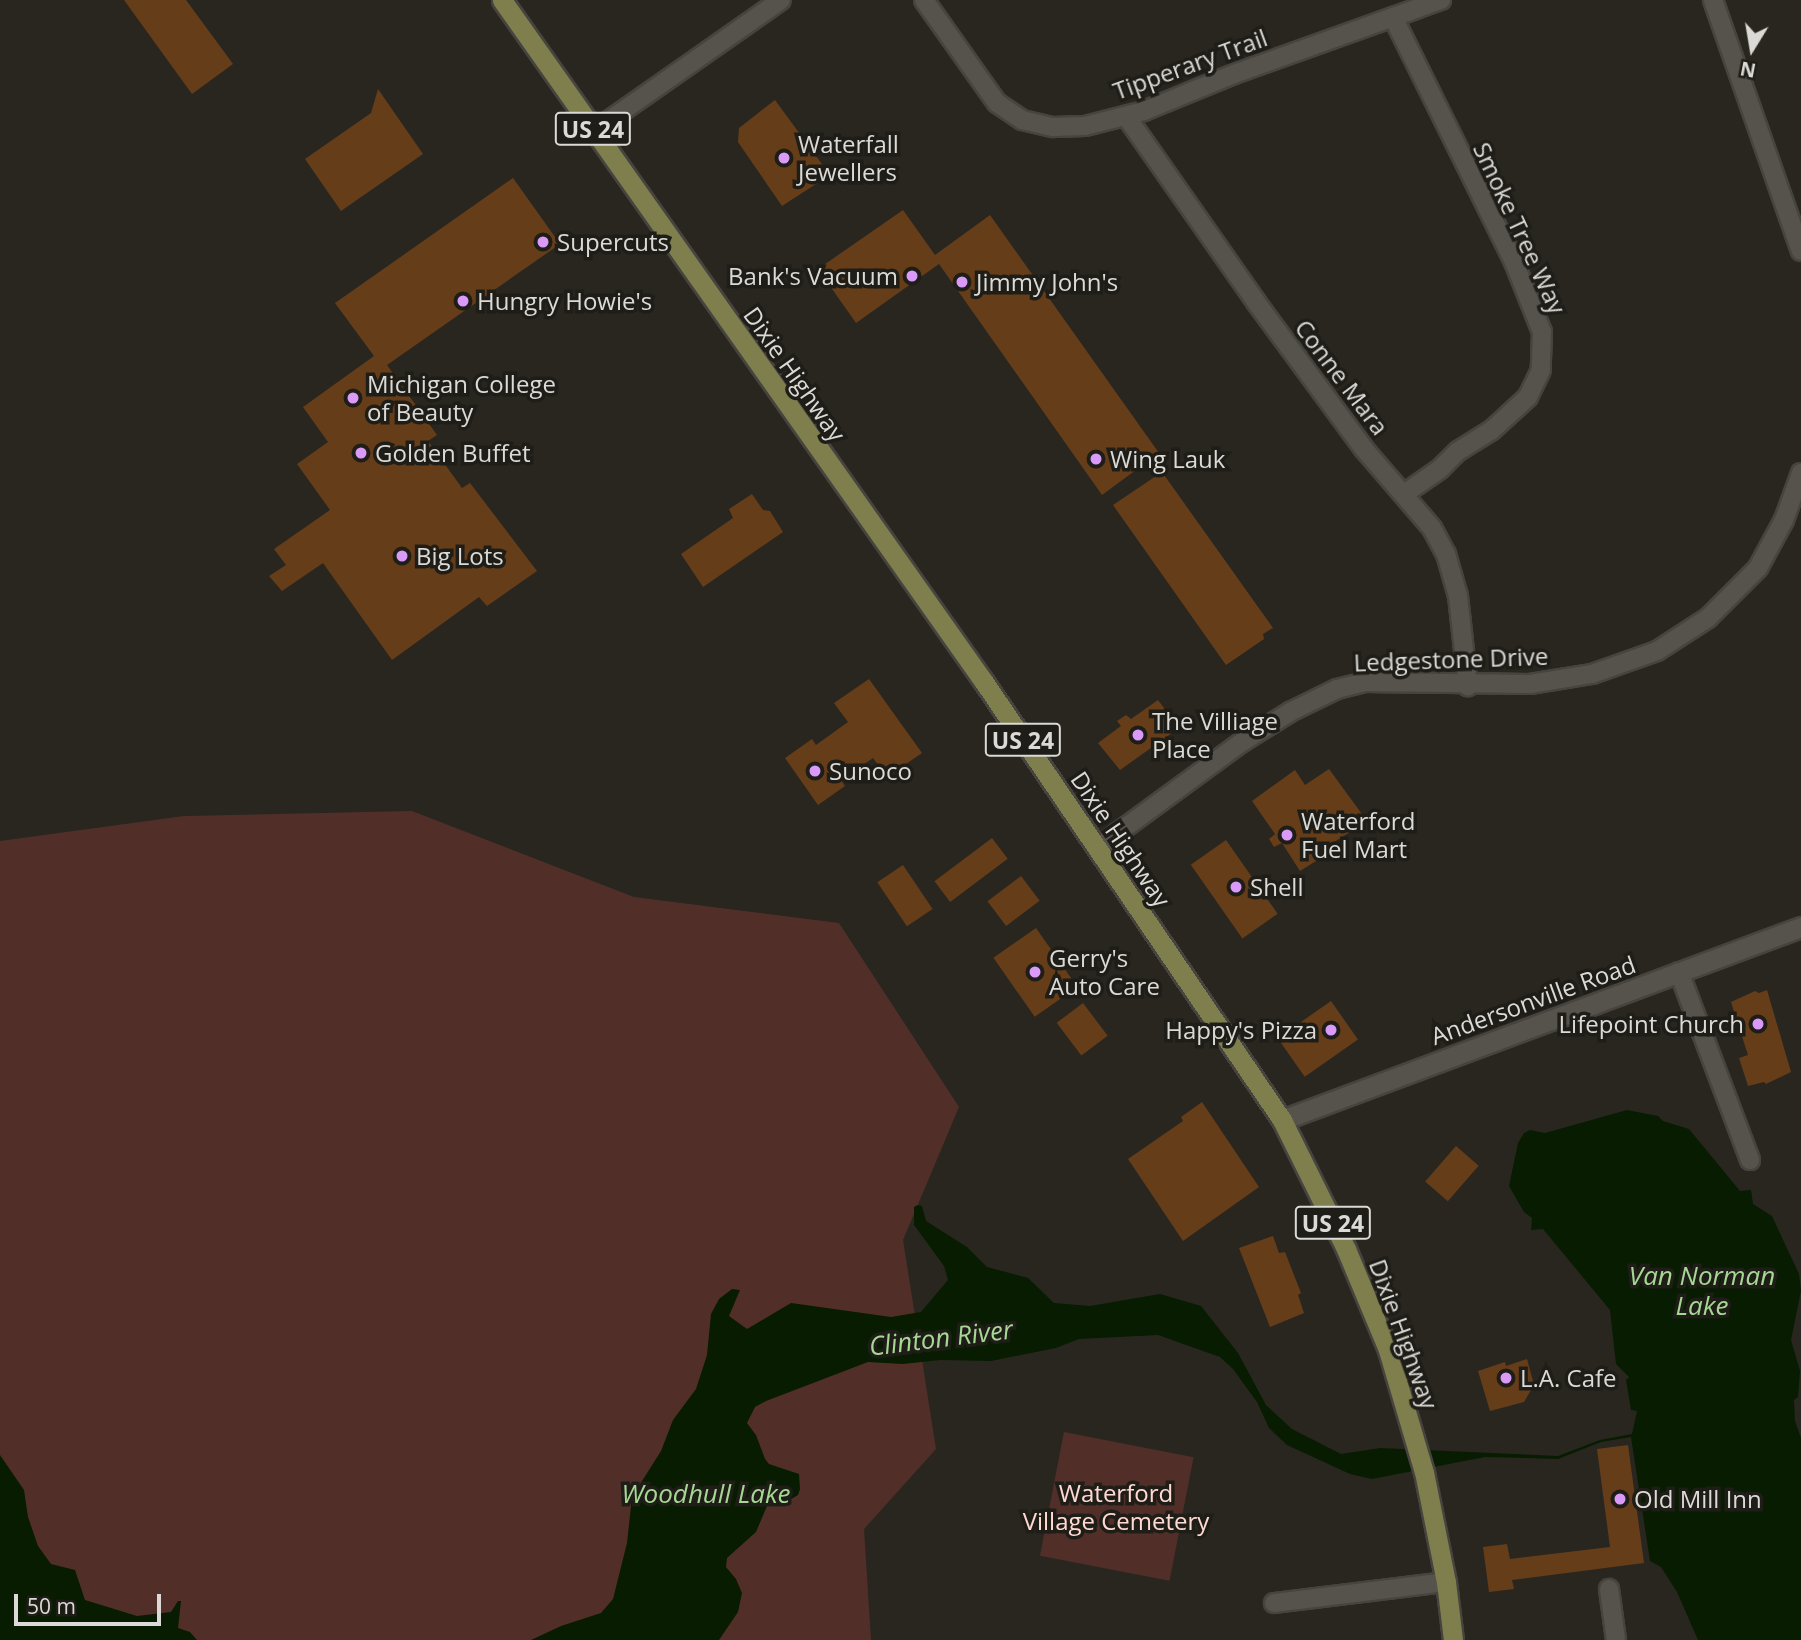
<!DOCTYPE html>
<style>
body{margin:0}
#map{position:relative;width:1801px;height:1640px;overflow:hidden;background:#292620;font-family:"Open Sans",sans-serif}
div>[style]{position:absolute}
.green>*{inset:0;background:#512f28;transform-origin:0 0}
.water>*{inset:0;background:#071c00}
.building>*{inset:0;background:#663d19;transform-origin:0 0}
.roads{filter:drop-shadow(2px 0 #47443f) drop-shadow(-2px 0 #47443f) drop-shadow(0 2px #47443f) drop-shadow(0 -2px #47443f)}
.minor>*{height:18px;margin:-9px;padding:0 9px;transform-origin:9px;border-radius:9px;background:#56534d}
.tertiary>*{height:19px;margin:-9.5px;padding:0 9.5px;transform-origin:9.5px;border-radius:9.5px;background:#56534d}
.primary>*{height:19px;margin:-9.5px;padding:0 9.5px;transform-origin:9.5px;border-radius:9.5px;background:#7e7f4c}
.dots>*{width:19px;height:19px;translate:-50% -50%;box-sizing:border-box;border:4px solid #1f1d17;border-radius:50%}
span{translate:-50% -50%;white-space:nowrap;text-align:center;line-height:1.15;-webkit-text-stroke:7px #1f1d17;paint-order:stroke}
.shield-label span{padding:2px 5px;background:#1f1d17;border:2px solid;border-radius:5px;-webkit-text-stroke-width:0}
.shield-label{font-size:23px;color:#dcdad6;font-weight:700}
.street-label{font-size:24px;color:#dcdad6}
.poi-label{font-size:24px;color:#dcdad6}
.left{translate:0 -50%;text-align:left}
.right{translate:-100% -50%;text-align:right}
.park-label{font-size:24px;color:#ffdad2}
.water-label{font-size:26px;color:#a6d793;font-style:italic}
.north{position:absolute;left:1717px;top:14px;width:70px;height:70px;-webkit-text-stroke:5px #1f1d17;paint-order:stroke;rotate:191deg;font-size:19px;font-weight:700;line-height:28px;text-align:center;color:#dcdad6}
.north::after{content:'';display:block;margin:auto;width:24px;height:32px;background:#dcdad6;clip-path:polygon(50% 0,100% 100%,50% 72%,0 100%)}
.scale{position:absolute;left:14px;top:1594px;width:147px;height:32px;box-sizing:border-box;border:4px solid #dcdad6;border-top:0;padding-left:9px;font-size:21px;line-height:24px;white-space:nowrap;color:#dcdad6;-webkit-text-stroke:5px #1f1d17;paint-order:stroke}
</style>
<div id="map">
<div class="green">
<div style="clip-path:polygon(412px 811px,634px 897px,839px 923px,959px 1107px,903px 1240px,936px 1449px,864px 1529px,871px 1640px,0 1640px,0 841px,184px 816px)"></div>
<div style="left:1064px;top:1432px;width:132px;height:126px;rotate:11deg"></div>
</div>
<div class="water">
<div style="clip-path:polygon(1627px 1110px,1658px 1116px,1663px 1121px,1689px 1129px,1740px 1191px,1751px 1190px,1753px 1204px,1772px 1216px,1799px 1274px,1801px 1291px,1791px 1340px,1800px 1371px,1798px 1397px,1794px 1400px,1795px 1421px,1801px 1438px,1801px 1640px,1698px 1640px,1677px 1592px,1661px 1567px,1650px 1561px,1631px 1437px,1601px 1442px,1558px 1459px,1485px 1457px,1372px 1479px,1350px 1474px,1287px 1445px,1269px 1428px,1257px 1402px,1233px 1369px,1220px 1357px,1158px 1335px,1079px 1339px,1056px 1348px,991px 1361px,940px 1360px,903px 1364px,868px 1362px,766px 1401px,755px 1407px,747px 1423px,756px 1435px,765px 1459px,769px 1464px,799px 1474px,800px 1489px,798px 1495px,788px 1501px,775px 1500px,767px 1506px,756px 1532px,727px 1558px,726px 1567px,736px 1579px,742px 1593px,738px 1612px,719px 1640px,531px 1640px,561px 1626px,601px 1613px,613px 1599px,627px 1543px,632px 1497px,661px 1451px,673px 1420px,696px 1389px,707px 1355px,711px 1314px,719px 1299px,732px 1289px,740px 1290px,729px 1316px,747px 1329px,791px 1303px,891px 1317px,921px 1312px,948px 1280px,944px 1266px,914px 1225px,914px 1207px,918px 1205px,922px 1206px,926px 1221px,967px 1247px,987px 1267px,1028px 1278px,1054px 1303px,1090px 1306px,1160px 1294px,1201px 1306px,1238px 1353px,1266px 1405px,1292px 1429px,1341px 1454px,1380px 1448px,1558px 1456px,1600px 1440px,1632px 1434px,1637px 1411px,1631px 1410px,1626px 1380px,1629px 1377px,1616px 1364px,1610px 1310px,1543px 1229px,1531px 1230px,1532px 1218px,1524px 1212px,1509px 1186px,1518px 1143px,1524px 1133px,1530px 1130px,1545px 1133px)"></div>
<div style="clip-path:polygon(0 1455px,24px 1490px,28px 1517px,38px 1546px,51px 1564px,75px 1570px,85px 1600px,137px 1616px,171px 1612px,178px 1601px,181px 1601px,178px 1628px,190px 1632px,197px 1640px,0 1640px)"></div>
</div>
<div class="building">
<div style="clip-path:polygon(124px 0,186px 0,233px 64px,192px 94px)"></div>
<div style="clip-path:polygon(378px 89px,423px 154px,341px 211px,305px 159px,371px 113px)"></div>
<div style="clip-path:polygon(775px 100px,830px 175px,782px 206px,738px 142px,739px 128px)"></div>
<div style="clip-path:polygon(513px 178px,560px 244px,387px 365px,437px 435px,428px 441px,462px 488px,470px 483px,537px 571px,487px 606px,479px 597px,392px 660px,323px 563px,282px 591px,269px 576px,286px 565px,274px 549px,330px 510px,297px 464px,328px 442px,303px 407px,374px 356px,335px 303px)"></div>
<div style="clip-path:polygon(903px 210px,935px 255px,990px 215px,1159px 453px,1102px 495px,939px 264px,856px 323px,818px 269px)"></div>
<div style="clip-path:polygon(1162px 472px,1273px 628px,1263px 634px,1264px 639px,1226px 665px,1113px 505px)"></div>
<div style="clip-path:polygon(752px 494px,763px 510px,770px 511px,783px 532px,703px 587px,681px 554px,733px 518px,729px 509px)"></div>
<div style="clip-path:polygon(869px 679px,922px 753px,887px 777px,873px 758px,841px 780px,845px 786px,818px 805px,785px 758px,812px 739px,816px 745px,848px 722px,834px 703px)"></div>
<div style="clip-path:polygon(1158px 700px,1179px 728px,1120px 770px,1098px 743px,1121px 726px,1117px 721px,1126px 715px,1131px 719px)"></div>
<div style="clip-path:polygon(1329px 769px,1367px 821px,1328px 846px,1332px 851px,1300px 871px,1282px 843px,1274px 847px,1269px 839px,1275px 834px,1252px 801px,1295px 770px,1305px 785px)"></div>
<div style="left:992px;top:838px;width:26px;height:72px;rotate:53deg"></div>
<div style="left:1226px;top:840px;width:90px;height:43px;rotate:55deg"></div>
<div style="left:903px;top:865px;width:53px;height:31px;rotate:56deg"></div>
<div style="left:1021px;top:876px;width:31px;height:42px;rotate:53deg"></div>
<div style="left:1036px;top:928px;width:72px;height:52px;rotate:55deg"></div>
<div style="clip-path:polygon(1767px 990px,1791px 1072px,1766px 1084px,1764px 1082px,1748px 1086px,1739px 1058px,1748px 1055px,1731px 1002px,1755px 991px,1759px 993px)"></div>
<div style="left:1331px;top:1001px;width:47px;height:65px;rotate:55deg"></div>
<div style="left:1083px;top:1003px;width:41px;height:33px;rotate:53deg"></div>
<div style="clip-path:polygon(1202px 1102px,1259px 1187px,1183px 1241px,1128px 1159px,1183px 1121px,1181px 1117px)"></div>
<div style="left:1456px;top:1146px;width:30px;height:47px;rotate:41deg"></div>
<div style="clip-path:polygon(1273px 1236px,1279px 1253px,1285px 1252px,1301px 1293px,1298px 1295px,1304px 1313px,1270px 1327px,1239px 1248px)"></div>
<div style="clip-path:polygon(1527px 1359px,1534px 1385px,1524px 1402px,1490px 1411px,1478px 1371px,1505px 1362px,1506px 1366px)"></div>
<div style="clip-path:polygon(1628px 1445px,1644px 1563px,1512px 1580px,1514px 1589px,1489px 1592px,1483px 1547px,1507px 1544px,1510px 1559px,1610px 1547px,1597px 1449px)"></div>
</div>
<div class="roads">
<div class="minor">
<div style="left:924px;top:0;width:126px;rotate:54.7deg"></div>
<div style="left:997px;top:103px;width:30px;rotate:34deg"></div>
<div style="left:1022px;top:120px;width:32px;rotate:13deg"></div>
<div style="left:1053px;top:127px;width:32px;rotate:-2deg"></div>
<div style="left:1085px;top:126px;width:61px;rotate:-14.3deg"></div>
<div style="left:1144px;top:111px;width:97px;rotate:-22.3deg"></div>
<div style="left:1234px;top:74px;width:220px;rotate:-19.7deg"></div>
<div style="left:1713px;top:0;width:266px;rotate:70.7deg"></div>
<div style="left:1393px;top:17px;width:273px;rotate:63.7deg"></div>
<div style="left:1514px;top:262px;width:75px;rotate:68.2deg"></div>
<div style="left:1542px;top:332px;width:38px;rotate:92deg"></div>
<div style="left:1541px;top:370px;width:30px;rotate:116deg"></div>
<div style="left:1528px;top:397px;width:49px;rotate:137.5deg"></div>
<div style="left:1492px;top:430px;width:40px;rotate:148deg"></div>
<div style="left:1458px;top:451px;width:25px;rotate:135deg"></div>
<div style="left:1440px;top:469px;width:44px;rotate:145.2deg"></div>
<div style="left:1126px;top:116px;width:227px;rotate:55deg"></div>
<div style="left:1256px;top:302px;width:182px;rotate:53.7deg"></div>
<div style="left:1364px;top:449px;width:104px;rotate:49.3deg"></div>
<div style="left:1432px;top:528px;width:30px;rotate:62deg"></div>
<div style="left:1446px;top:554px;width:44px;rotate:74.1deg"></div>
<div style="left:1458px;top:596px;width:91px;rotate:83.7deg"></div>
<div style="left:594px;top:131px;width:228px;rotate:-35deg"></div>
<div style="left:1097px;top:848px;width:180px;rotate:-36.2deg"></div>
<div style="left:1242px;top:742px;width:57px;rotate:-32deg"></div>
<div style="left:1290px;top:712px;width:52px;rotate:-26.1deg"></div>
<div style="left:1337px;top:689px;width:29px;rotate:-14deg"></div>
<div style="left:1365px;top:682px;width:165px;rotate:0.7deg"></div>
<div style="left:1530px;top:684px;width:63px;rotate:-9.2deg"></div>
<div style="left:1592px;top:674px;width:69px;rotate:-19.5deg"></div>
<div style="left:1657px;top:651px;width:61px;rotate:-32.9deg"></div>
<div style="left:1708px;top:618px;width:71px;rotate:-45deg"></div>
<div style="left:1758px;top:568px;width:55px;rotate:-61.6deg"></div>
<div style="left:1784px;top:520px;width:50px;rotate:-70.1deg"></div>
<div style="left:1679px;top:972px;width:201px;rotate:69.3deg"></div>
<div style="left:1609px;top:1589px;width:51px;rotate:82.2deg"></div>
<div style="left:1274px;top:1603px;width:173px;rotate:-7deg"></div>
</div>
<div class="tertiary">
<div style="left:1282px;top:1120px;width:554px;rotate:-20.4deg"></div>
</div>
<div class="primary">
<div style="left:502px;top:0;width:835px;rotate:54.75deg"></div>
<div style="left:984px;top:682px;width:530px;rotate:55.77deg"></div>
<div style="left:1282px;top:1120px;width:144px;rotate:63.6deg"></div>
<div style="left:1346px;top:1249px;width:109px;rotate:67.4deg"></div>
<div style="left:1388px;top:1350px;width:127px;rotate:73.6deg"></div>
<div style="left:1424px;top:1472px;width:112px;rotate:78.7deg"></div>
<div style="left:1446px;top:1582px;width:58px;rotate:83.1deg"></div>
</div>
</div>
<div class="dots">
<div style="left:784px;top:158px;background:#da9af7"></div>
<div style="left:543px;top:242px;background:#da9af7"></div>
<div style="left:912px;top:276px;background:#da9af7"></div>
<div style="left:962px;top:282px;background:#da9af7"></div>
<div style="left:463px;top:301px;background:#da9af7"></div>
<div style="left:353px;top:398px;background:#da9af7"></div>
<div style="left:361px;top:453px;background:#da9af7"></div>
<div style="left:1096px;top:459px;background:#da9af7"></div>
<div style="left:402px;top:556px;background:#da9af7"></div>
<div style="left:1138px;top:735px;background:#da9af7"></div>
<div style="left:815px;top:771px;background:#da9af7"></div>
<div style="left:1287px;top:835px;background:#da9af7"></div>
<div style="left:1236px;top:887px;background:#da9af7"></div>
<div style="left:1035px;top:972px;background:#da9af7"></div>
<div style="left:1758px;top:1024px;background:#da9af7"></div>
<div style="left:1331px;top:1030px;background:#da9af7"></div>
<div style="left:1506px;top:1378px;background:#da9af7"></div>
<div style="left:1620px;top:1499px;background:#da9af7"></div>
</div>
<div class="shield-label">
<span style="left:593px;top:129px">US 24</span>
<span style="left:1023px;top:740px">US 24</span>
<span style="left:1333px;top:1223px">US 24</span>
</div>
<div class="street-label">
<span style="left:1190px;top:64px;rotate:-20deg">Tipperary Trail</span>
<span style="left:1520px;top:228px;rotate:65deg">Smoke Tree Way</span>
<span style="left:795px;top:374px;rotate:55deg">Dixie Highway</span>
<span style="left:1342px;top:377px;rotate:53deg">Conne Mara</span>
<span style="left:1451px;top:659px;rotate:-2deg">Ledgestone Drive</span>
<span style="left:1121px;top:839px;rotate:56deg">Dixie Highway</span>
<span style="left:1533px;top:1000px;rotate:-20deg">Andersonville Road</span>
<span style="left:1404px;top:1334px;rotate:70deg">Dixie Highway</span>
</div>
<div class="poi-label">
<span class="left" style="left:798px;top:158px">Waterfall<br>Jewellers</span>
<span class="left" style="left:557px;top:242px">Supercuts</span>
<span class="right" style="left:898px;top:276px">Bank's Vacuum</span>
<span class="left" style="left:976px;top:282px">Jimmy John's</span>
<span class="left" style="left:477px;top:301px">Hungry Howie's</span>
<span class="left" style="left:367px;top:398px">Michigan College<br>of Beauty</span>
<span class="left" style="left:375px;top:453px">Golden Buffet</span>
<span class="left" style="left:1110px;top:459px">Wing Lauk</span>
<span class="left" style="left:416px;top:556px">Big Lots</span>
<span class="left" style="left:1152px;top:735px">The Villiage<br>Place</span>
<span class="left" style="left:829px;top:771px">Sunoco</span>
<span class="left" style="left:1301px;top:835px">Waterford<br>Fuel Mart</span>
<span class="left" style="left:1250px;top:887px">Shell</span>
<span class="left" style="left:1049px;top:972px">Gerry's<br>Auto Care</span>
<span class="right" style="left:1744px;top:1024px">Lifepoint Church</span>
<span class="right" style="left:1317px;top:1030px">Happy's Pizza</span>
<span class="left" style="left:1520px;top:1378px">L.A. Cafe</span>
<span class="left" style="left:1634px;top:1499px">Old Mill Inn</span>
</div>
<div class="park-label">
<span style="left:1116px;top:1507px">Waterford<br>Village Cemetery</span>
</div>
<div class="water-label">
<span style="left:1702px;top:1291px">Van Norman<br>Lake</span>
<span style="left:941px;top:1338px;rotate:-7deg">Clinton River</span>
<span style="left:706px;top:1494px">Woodhull Lake</span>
</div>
<div class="north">N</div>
<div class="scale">50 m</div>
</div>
